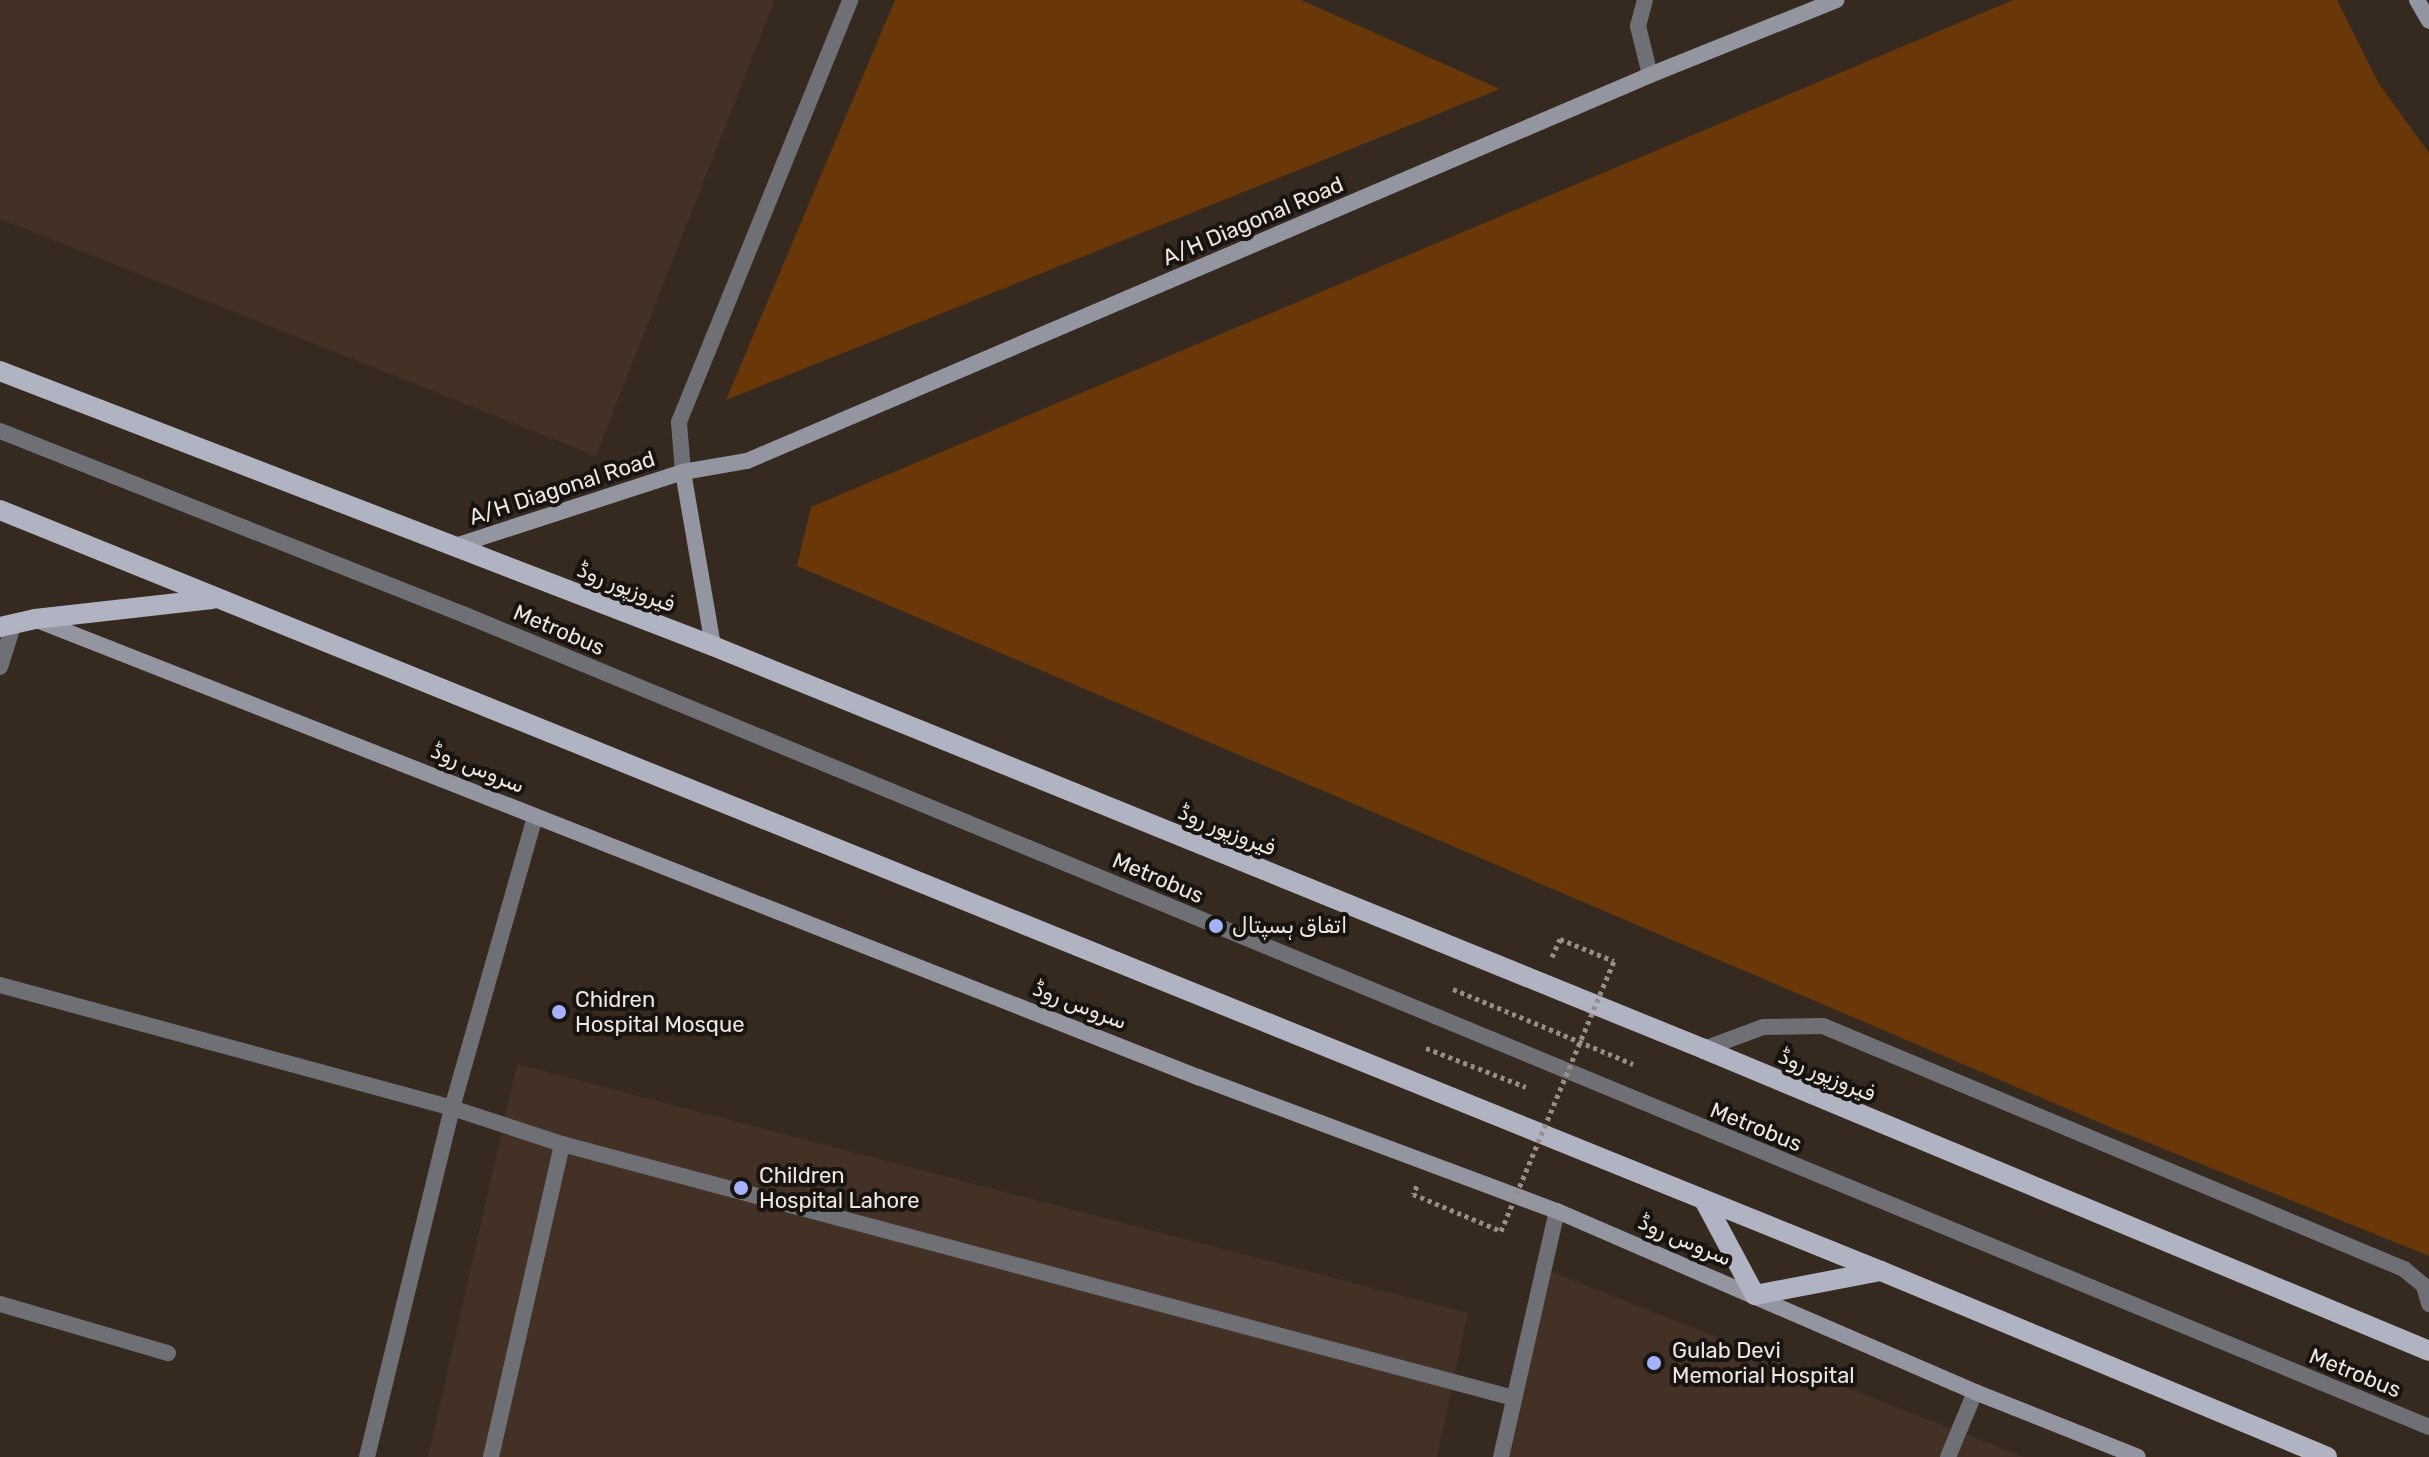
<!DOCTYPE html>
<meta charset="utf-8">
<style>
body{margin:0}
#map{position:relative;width:2429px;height:1457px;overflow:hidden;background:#352920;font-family:Rubik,Vazirmatn,sans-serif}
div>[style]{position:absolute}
.built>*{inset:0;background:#423124}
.green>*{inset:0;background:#6a3808}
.path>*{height:5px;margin-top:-2.5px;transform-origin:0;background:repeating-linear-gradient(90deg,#988e87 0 4px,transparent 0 8px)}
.lane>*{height:16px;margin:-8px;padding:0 8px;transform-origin:8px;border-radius:8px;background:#6e7076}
.street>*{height:16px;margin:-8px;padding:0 8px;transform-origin:8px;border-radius:8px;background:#6e7076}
.secondary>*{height:16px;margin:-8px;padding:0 8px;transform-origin:8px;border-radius:8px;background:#9396a0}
.primary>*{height:20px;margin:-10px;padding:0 10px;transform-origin:10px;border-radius:10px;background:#b0b3c1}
.path-bridge>*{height:5px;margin-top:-2.5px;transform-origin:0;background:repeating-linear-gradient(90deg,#988e87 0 4px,transparent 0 8px)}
.dots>*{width:22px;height:22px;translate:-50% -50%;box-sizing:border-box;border:4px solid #18130f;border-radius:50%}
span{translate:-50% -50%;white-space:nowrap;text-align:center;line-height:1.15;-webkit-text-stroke:8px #18130f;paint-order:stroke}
.street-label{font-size:22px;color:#eee6e1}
.poi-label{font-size:22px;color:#eee6e1}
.left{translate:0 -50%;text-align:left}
</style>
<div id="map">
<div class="built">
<div style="clip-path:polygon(0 0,775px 0,596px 456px,0 219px)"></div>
<div style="clip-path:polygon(517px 1064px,1468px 1313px,1437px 1457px,428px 1457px)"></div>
<div style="clip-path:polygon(1544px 1269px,2024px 1457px,1506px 1457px)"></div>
</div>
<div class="green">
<div style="clip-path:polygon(895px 0,1301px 0,1500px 89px,726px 400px)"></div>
<div style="clip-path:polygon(2013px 0,2337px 0,2379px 84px,2429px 153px,2429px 1256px,2117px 1130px,797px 566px,811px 507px)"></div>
</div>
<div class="path">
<div style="left:1552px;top:957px;width:20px;rotate:-66deg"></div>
<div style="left:1560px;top:939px;width:58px;rotate:22.2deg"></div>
<div style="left:1453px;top:989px;width:195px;rotate:22.6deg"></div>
<div style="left:1426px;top:1048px;width:107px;rotate:21.3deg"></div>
<div style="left:1417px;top:1186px;width:9px;rotate:117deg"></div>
<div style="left:1413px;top:1194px;width:95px;rotate:22.8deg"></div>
</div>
<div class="lane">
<div style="left:0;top:431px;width:500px;rotate:21.59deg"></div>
<div style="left:465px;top:615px;width:2125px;rotate:22.46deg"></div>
<div style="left:0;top:667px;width:46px;rotate:-72.3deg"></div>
<div style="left:1704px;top:1049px;width:63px;rotate:-20.4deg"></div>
<div style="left:1763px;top:1027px;width:60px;rotate:-1deg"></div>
<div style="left:1823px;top:1026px;width:630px;rotate:22.7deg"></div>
<div style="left:2404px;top:1269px;width:26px;rotate:40deg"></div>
<div style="left:2424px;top:1286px;width:19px;rotate:74deg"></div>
<div style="left:452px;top:1108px;width:116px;rotate:18.1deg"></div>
<div style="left:562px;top:1144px;width:985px;rotate:14.94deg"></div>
<div style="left:0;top:1304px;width:175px;rotate:16.3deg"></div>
<div style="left:1948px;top:1457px;width:70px;rotate:-67.4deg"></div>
</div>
<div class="street">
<div style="left:1645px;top:0;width:27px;rotate:105deg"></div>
<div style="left:1638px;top:26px;width:50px;rotate:76.2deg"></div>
<div style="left:683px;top:472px;width:50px;rotate:-94.6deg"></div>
<div style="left:679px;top:422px;width:455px;rotate:-67.9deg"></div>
<div style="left:0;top:985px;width:468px;rotate:15.2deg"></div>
<div style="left:367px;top:1457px;width:359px;rotate:-76.3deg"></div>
<div style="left:452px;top:1108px;width:303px;rotate:-74.1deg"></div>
<div style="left:491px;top:1457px;width:321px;rotate:-77.2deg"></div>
<div style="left:1501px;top:1457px;width:252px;rotate:-77.2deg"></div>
</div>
<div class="secondary">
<div style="left:2417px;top:0;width:24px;rotate:60deg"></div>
<div style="left:683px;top:472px;width:177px;rotate:80.2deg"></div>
<div style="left:455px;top:546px;width:240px;rotate:-18deg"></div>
<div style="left:683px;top:472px;width:65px;rotate:-9.8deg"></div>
<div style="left:747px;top:461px;width:982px;rotate:-23.14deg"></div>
<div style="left:1650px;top:75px;width:201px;rotate:-21.9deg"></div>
<div style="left:37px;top:620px;width:1248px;rotate:21.49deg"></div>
<div style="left:1198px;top:1077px;width:383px;rotate:20.5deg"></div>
<div style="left:1557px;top:1211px;width:456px;rotate:23.4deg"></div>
<div style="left:1975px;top:1392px;width:175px;rotate:21.7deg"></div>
</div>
<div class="primary">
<div style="left:0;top:371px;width:764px;rotate:21.09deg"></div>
<div style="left:713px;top:646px;width:1070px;rotate:22.13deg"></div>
<div style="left:1704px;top:1049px;width:785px;rotate:22.61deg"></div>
<div style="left:0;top:510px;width:2029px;rotate:22.03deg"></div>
<div style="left:1881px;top:1271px;width:483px;rotate:22.6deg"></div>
<div style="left:0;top:627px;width:36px;rotate:-13deg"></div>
<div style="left:35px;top:619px;width:178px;rotate:-6.4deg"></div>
<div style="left:1704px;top:1200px;width:108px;rotate:61.8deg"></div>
<div style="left:1755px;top:1295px;width:128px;rotate:-10.8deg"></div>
</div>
<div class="path-bridge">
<div style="left:1501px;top:1231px;width:293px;rotate:-67.3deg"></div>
</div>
<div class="dots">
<div style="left:1216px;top:926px;background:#a4b2fc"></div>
<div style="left:559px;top:1012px;background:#a4b2fc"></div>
<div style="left:741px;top:1188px;background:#a4b2fc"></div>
<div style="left:1654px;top:1363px;background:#a4b2fc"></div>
</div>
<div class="street-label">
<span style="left:1253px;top:221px;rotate:-23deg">A/H Diagonal Road</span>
<span style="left:562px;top:488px;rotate:-18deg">A/H Diagonal Road</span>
<span style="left:626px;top:587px;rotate:21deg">فیروزپور روڈ</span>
<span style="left:559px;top:630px;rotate:23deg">Metrobus</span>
<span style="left:478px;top:768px;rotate:22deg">سروس روڈ</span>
<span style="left:1227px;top:830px;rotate:22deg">فیروزپور روڈ</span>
<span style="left:1158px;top:878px;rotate:23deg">Metrobus</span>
<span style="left:1080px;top:1005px;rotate:21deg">سروس روڈ</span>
<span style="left:1827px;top:1075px;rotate:23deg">فیروزپور روڈ</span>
<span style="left:1756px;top:1127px;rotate:22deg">Metrobus</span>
<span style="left:1685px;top:1240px;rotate:23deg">سروس روڈ</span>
<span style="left:2355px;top:1373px;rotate:22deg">Metrobus</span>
</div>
<div class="poi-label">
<span class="left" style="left:1232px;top:926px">اتفاق ہسپتال</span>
<span class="left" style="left:575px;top:1012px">Chidren<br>Hospital Mosque</span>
<span class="left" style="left:759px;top:1188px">Children<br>Hospital Lahore</span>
<span class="left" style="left:1672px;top:1363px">Gulab Devi<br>Memorial Hospital</span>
</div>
</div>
